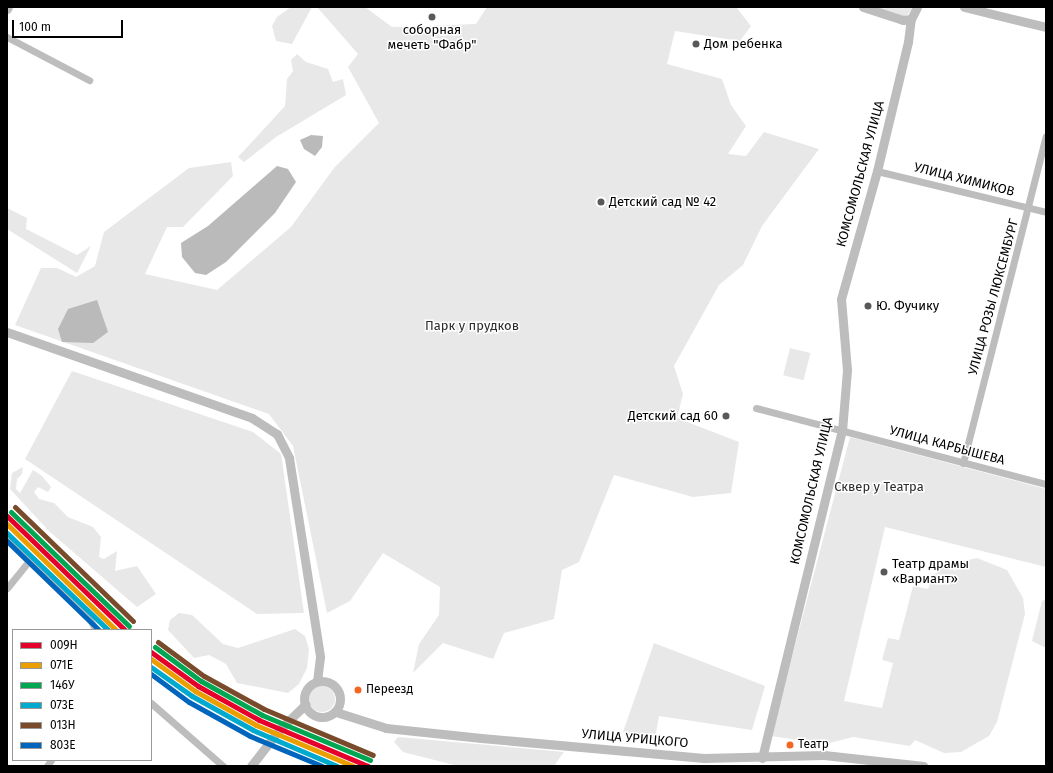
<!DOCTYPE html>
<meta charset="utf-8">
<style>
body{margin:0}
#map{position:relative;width:1053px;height:773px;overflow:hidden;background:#fff;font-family:"Fira Sans",sans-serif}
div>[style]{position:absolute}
.green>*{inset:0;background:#e8e8e8;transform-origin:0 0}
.round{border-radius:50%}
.water>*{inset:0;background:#bababa}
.minor>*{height:7px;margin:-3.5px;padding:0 3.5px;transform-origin:3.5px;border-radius:3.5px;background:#bdbdbd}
.tertiary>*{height:9px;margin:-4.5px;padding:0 4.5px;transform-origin:4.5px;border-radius:4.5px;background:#bdbdbd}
.tertiary>.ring{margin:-4.5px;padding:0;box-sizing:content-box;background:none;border:9px solid #bdbdbd;border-radius:50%}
.rail-1>*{height:5px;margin:-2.5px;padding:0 2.5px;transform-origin:2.5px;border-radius:2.5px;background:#e4002b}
.rail-2>*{height:5px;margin:-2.5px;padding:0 2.5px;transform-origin:2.5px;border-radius:2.5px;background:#eb9e00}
.rail-3>*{height:5px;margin:-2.5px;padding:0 2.5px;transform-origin:2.5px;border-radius:2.5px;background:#00a651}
.rail-4>*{height:5px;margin:-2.5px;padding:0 2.5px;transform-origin:2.5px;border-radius:2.5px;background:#00a9ce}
.rail-5>*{height:5px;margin:-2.5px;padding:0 2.5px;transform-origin:2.5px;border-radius:2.5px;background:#7a4b2a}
.rail-6>*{height:5px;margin:-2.5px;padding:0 2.5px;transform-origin:2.5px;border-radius:2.5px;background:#0065bd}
.dots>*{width:11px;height:11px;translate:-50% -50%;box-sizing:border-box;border:2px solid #fff;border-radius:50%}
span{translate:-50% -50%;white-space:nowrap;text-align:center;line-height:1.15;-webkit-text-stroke:3px #fff;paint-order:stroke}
.bus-label{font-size:12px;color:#000}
.left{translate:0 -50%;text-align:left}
.poi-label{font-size:13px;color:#000}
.right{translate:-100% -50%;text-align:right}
.street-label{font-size:13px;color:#000}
.park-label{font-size:13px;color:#2c2c2c}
.frame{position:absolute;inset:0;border:8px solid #000;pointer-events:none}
.legend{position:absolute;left:12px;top:629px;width:140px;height:132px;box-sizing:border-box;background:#fff;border:1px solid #999;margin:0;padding:5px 7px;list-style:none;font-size:12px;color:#000}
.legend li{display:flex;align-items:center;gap:8px;height:20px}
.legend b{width:20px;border:1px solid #999}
.scale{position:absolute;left:12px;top:20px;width:111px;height:18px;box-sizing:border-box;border:2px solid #000;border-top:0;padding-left:5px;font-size:12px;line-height:14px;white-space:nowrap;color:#000;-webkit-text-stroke:3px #fff;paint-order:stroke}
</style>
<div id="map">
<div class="green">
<div style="clip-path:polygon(291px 7px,312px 7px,292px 44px,276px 41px,272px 26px,277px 17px)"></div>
<div style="clip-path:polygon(317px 7px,365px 7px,392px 27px,476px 24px,487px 7px,736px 7px,751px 26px,740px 41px,675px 31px,667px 64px,722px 79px,731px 105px,746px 126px,728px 154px,746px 156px,764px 132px,819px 149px,762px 226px,743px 265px,719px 285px,674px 366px,683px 394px,677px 418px,739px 442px,731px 493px,693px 497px,614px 475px,579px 562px,562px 570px,554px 619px,504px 633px,493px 659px,443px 643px,413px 673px,419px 644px,439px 615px,440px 587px,383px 553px,350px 601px,327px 613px,293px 446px,269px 414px,15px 325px,41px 268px,57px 268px,76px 277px,95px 266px,104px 232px,189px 168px,231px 162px,233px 176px,183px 227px,167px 227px,145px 274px,217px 290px,291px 227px,334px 168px,379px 123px,348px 67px,358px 54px)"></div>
<div style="clip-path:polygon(874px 7px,913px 7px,906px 17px)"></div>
<div style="clip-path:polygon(297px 54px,306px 62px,328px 69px,333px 82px,343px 79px,346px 95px,276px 137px,244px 162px,238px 157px,285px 106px,287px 79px,293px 71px,291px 60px)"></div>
<div style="clip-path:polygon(7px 208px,27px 218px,26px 229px,77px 255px,91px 246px,77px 273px,7px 229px)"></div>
<div style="left:790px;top:348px;width:21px;height:28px;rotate:14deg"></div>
<div style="clip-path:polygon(72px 371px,253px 432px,281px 454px,304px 613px,257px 614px,25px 459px)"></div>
<div style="clip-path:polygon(850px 437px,1046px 489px,1046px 567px,885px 527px,844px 701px,882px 708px,893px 663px,882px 660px,888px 638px,899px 640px,913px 586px,928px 589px,934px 575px,946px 565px,977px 558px,1007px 570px,1023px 598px,1025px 614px,997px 722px,989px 736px,961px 752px,944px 753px,915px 740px,910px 746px,853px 737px,826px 744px,771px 736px)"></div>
<div style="clip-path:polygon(23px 467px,22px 474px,17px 479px,16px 489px,20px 493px,33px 470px,42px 476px,51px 487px,48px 492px,38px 487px,34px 492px,39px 499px,54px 503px,68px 517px,93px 527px,101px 537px,99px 557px,104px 559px,117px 551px,115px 571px,137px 566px,156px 594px,137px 607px,50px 532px,10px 489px,12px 473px)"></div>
<div style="clip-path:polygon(1046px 599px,1046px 648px,1032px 641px,1042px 601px)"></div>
<div style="clip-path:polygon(179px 613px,192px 615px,223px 644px,238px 648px,295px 629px,305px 636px,309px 649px,307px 668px,299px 684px,288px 693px,237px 683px,226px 664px,209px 655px,194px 658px,168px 630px,170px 620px)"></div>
<div style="clip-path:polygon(654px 643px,765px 686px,752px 730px,659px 716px,655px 739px,623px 732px)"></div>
<div class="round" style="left:309px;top:686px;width:26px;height:26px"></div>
<div style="clip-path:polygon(398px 737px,409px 738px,564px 752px,554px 766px,458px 766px,403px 752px,394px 742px)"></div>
</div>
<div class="water">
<div style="clip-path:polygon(311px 135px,323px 136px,322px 147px,315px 156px,304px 149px,300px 140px)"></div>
<div style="clip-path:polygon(277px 166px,288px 169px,296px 182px,275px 213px,226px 262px,206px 275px,195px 273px,182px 257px,181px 243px,208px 226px)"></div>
<div style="clip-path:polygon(97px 300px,108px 332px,93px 343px,62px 342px,58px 329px,68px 309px)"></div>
</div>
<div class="minor">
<div style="left:7px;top:37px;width:93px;rotate:27.7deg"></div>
<div style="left:877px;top:171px;width:174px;rotate:13.6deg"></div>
<div style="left:756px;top:408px;width:300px;rotate:14.7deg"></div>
<div style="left:963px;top:463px;width:337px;rotate:-75.8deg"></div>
<div style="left:7px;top:540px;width:115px;rotate:43.9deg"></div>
<div style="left:90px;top:620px;width:12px;rotate:59deg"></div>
<div style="left:7px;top:588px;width:33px;rotate:-51deg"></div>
<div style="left:151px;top:703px;width:96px;rotate:41.2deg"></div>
<div style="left:47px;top:766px;width:7px;rotate:-56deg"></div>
</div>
<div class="tertiary">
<div style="left:863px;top:7px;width:42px;rotate:18deg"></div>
<div style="left:903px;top:20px;width:8px;rotate:-7deg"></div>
<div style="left:911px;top:19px;width:13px;rotate:-63deg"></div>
<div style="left:964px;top:7px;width:84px;rotate:13.7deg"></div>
<div style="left:7px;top:9px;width:2px;rotate:-63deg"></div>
<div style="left:7px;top:332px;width:260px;rotate:19.3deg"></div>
<div style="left:252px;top:418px;width:30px;rotate:33deg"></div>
<div style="left:277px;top:434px;width:27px;rotate:63deg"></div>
<div style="left:289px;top:458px;width:201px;rotate:81.1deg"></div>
<div style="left:320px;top:657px;width:25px;rotate:97deg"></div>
<div class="ring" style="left:304px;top:681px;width:27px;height:27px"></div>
<div style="left:336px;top:712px;width:52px;rotate:17.7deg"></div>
<div style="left:386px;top:728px;width:96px;rotate:6deg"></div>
<div style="left:481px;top:738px;width:224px;rotate:5.1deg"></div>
<div style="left:704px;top:758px;width:120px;rotate:-1.4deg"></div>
<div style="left:824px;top:755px;width:100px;rotate:6.3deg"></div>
<div style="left:762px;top:758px;width:337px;rotate:-76.3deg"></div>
<div style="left:842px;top:431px;width:61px;rotate:-85.3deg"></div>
<div style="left:847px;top:370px;width:71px;rotate:-94.8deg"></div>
<div style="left:841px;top:299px;width:133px;rotate:-74.3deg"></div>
<div style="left:877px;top:171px;width:133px;rotate:-76.5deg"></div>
<div style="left:908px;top:42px;width:23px;rotate:-83deg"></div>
<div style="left:251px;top:766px;width:46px;rotate:-52.1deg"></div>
<div style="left:279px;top:730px;width:37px;rotate:-44deg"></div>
</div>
<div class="rail-1">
<div style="left:7px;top:516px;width:164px;rotate:44deg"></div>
<div style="left:151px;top:652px;width:58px;rotate:35.9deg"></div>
<div style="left:198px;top:686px;width:70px;rotate:29.1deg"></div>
<div style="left:259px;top:720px;width:118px;rotate:22.9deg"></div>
</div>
<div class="rail-2">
<div style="left:7px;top:524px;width:152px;rotate:44.2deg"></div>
<div style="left:151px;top:659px;width:54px;rotate:36deg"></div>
<div style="left:195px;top:691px;width:70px;rotate:29.1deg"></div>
<div style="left:256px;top:725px;width:105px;rotate:22.9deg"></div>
</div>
<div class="rail-3">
<div style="left:11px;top:512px;width:164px;rotate:44deg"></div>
<div style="left:155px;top:647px;width:57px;rotate:36.5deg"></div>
<div style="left:201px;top:681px;width:70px;rotate:29.1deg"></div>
<div style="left:262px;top:715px;width:117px;rotate:22.6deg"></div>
</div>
<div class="rail-4">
<div style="left:7px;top:533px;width:140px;rotate:43.8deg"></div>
<div style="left:151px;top:667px;width:50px;rotate:35.3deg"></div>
<div style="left:192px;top:696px;width:70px;rotate:29.1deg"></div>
<div style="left:253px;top:730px;width:91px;rotate:23.2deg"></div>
</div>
<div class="rail-5">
<div style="left:15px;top:507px;width:164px;rotate:44deg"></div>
<div style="left:158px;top:642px;width:57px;rotate:36.5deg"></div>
<div style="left:204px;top:676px;width:68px;rotate:28.8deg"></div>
<div style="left:264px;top:709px;width:118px;rotate:22.9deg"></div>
</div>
<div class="rail-6">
<div style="left:7px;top:541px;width:128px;rotate:44.1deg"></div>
<div style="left:151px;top:674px;width:47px;rotate:36.4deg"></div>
<div style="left:189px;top:702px;width:70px;rotate:29.1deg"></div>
<div style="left:250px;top:736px;width:78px;rotate:22.6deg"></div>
</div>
<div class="dots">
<div style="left:432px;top:17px;background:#595959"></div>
<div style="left:696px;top:44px;background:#595959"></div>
<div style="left:601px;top:202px;background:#595959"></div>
<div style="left:868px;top:306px;background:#595959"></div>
<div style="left:726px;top:416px;background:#595959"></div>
<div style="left:884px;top:572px;background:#595959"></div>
<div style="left:358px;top:690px;background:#f26522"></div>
<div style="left:790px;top:745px;background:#f26522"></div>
</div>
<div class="bus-label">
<span class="left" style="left:366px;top:690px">Переезд</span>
<span class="left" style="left:798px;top:745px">Театр</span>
</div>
<div class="poi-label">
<span style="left:432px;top:38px">соборная<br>мечеть "Фабр"</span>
<span class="left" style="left:704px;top:44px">Дом ребенка</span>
<span class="left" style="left:609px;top:202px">Детский сад № 42</span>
<span class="left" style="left:876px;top:306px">Ю. Фучику</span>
<span class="right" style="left:718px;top:416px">Детский сад 60</span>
<span class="left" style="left:892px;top:572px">Театр драмы<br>«Вариант»</span>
</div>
<div class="street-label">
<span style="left:861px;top:174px;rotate:-75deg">КОМСОМОЛЬСКАЯ УЛИЦА</span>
<span style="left:964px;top:180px;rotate:14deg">УЛИЦА ХИМИКОВ</span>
<span style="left:994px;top:297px;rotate:-75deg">УЛИЦА РОЗЫ ЛЮКСЕМБУРГ</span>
<span style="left:947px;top:446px;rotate:15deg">УЛИЦА КАРБЫШЕВА</span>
<span style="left:812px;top:491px;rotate:-77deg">КОМСОМОЛЬСКАЯ УЛИЦА</span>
<span style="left:635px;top:739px;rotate:5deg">УЛИЦА УРИЦКОГО</span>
</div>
<div class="park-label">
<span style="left:472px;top:326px">Парк у прудков</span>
<span style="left:879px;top:487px">Сквер у Театра</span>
</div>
<div class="frame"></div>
<ul class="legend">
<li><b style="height:5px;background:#e4002b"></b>009Н</li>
<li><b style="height:5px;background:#eb9e00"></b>071Е</li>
<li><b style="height:5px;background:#00a651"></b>146У</li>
<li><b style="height:5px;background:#00a9ce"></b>073Е</li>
<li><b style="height:5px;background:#7a4b2a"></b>013Н</li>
<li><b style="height:5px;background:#0065bd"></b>803Е</li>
</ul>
<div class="scale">100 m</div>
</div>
